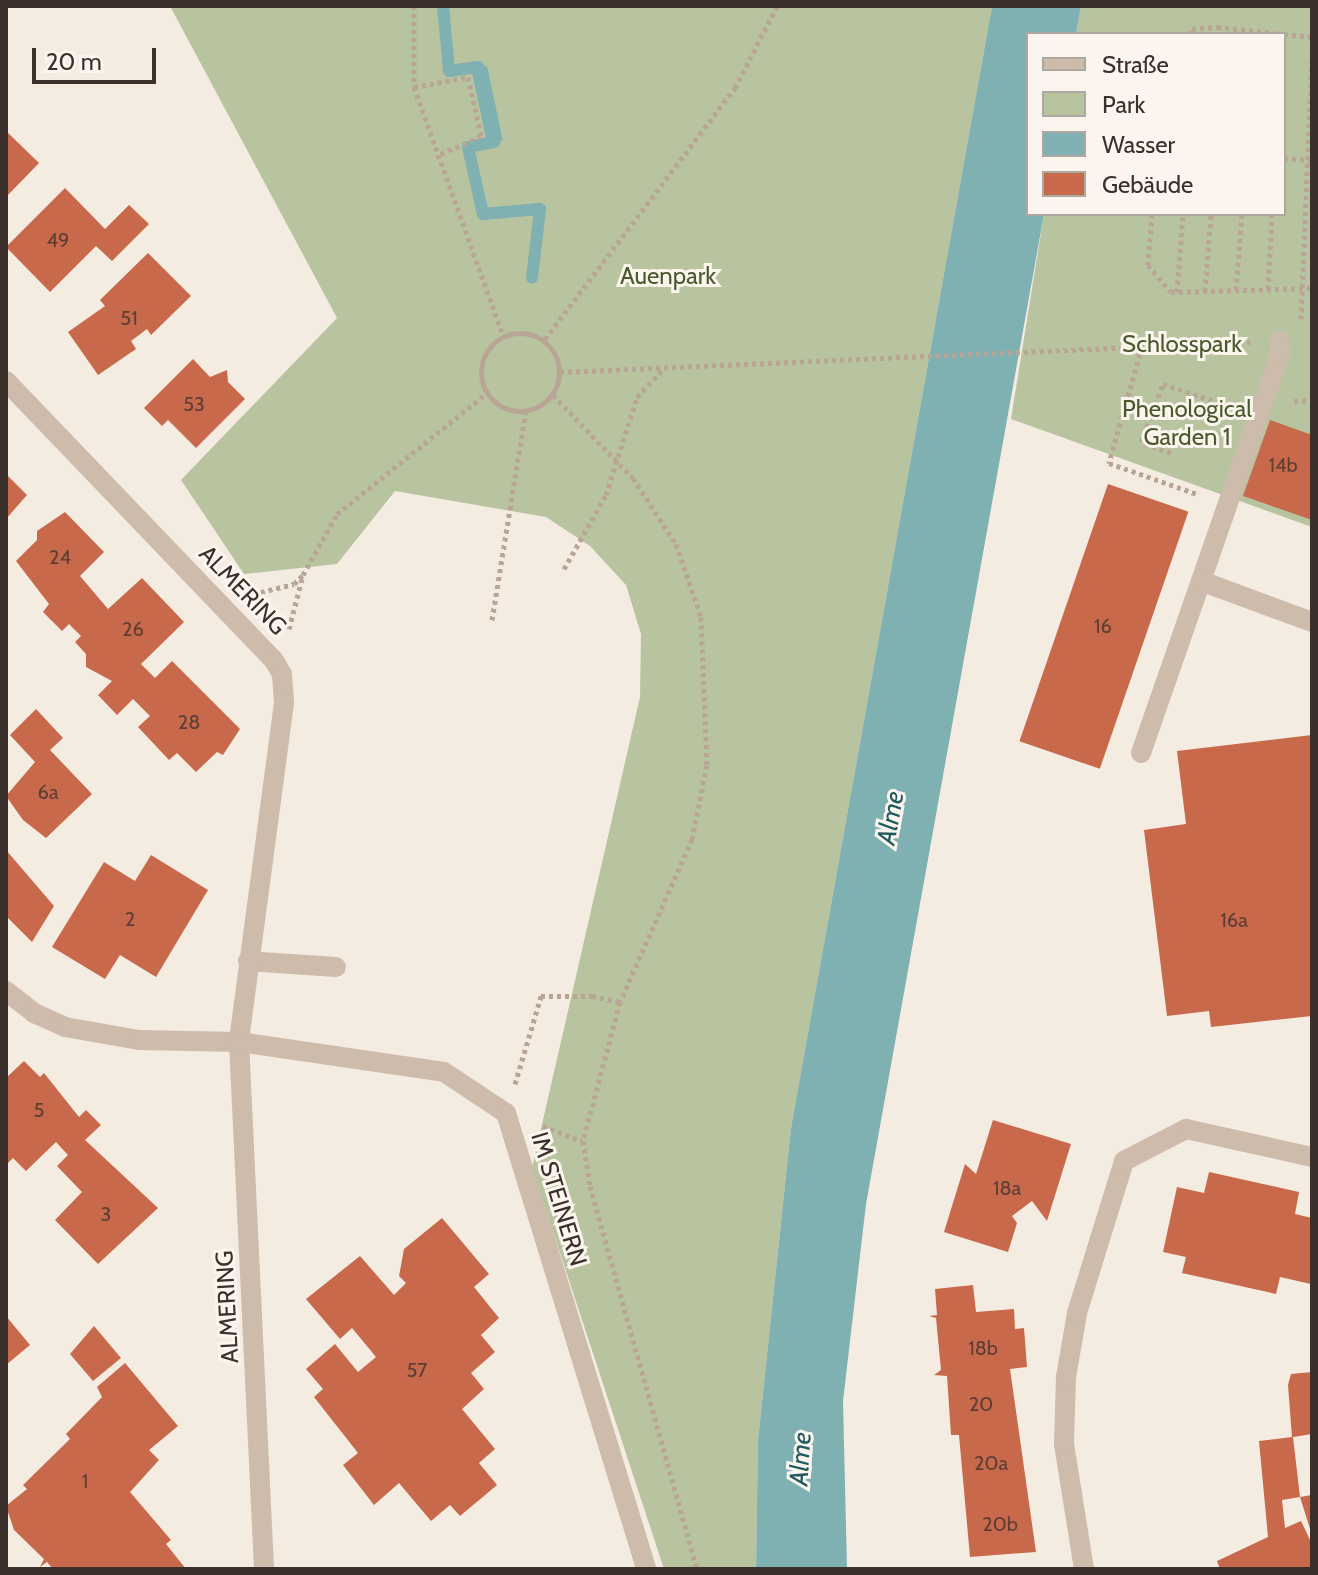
<!DOCTYPE html>
<meta charset="utf-8">
<style>
body{margin:0}
#map{position:relative;width:1318px;height:1575px;overflow:hidden;background:#f4ebe1;font-family:Cabin,sans-serif}
div>[style]{position:absolute}
.green>*{inset:0;background:#b8c4a0}
.water>*{inset:0;background:#7fb0b2;transform-origin:0 0}
.stream>*{height:12px;margin:-6px;padding:0 6px;transform-origin:6px;border-radius:6px;background:#7fb0b2}
.building>*{inset:0;background:#c8694b;transform-origin:0 0}
.path>*{height:5px;margin-top:-2.5px;transform-origin:0;background:repeating-linear-gradient(90deg,#b9a596 0 4px,transparent 0 8px)}
.path>.ring{margin:-2.5px;padding:0;box-sizing:content-box;background:none;border:5px solid #b9a596;border-radius:50%}
.service>*{height:20px;margin:-10px;padding:0 10px;transform-origin:10px;border-radius:10px;background:#cdbbac}
.minor>*{height:20px;margin:-10px;padding:0 10px;transform-origin:10px;border-radius:10px;background:#cdbbac}
span{translate:-50% -50%;white-space:nowrap;text-align:center;line-height:1.15;-webkit-text-stroke:6px #fbf5ee;paint-order:stroke}
.number-label{font-size:20px;color:#5e3e33}
.number-label span{-webkit-text-stroke-width:0}
.park-label{font-size:24px;color:#4a5a2e}
.street-label{font-size:24px;color:#3b302b}
.water-label{font-size:26px;color:#1f5a5e;font-style:italic}
.frame{position:absolute;inset:0;border:8px solid #3b302b;pointer-events:none}
.legend{position:absolute;left:1026px;top:32px;width:260px;height:184px;box-sizing:border-box;background:#fbf5ee;border:2px solid #aea6a0;margin:0;padding:10px 14px;list-style:none;font-size:24px;color:#3b302b}
.legend li{display:flex;align-items:center;gap:16px;height:40px}
.legend b{width:40px;border:2px solid #aea6a0}
.scale{position:absolute;left:32px;top:48px;width:124px;height:36px;box-sizing:border-box;border:4px solid #3b302b;border-top:0;padding-left:10px;font-size:24px;line-height:28px;white-space:nowrap;color:#3b302b;-webkit-text-stroke:6px #fbf5ee;paint-order:stroke}
</style>
<div id="map">
<div class="green">
<div style="clip-path:polygon(170px 6px,992px 6px,791px 1128px,758px 1440px,756px 1569px,664px 1569px,532px 1168px,640px 697px,641px 634px,626px 585px,590px 546px,546px 517px,395px 491px,337px 564px,244px 574px,181px 480px,337px 318px)"></div>
<div style="clip-path:polygon(1081px 6px,1312px 6px,1312px 527px,1011px 419px,1044px 214px,1284px 214px,1284px 34px,1076px 34px)"></div>
</div>
<div class="water">
<div style="clip-path:polygon(992px 6px,1081px 6px,1076px 34px,1028px 34px,1028px 214px,1044px 214px,866px 1204px,843px 1401px,847px 1569px,756px 1569px,758px 1440px,791px 1128px)"></div>
<div style="left:487px;top:66px;width:76px;height:16px;rotate:78deg"></div>
</div>
<div class="stream">
<div style="left:443px;top:6px;width:65px;rotate:84.7deg"></div>
<div style="left:449px;top:71px;width:29px;rotate:-8deg"></div>
<div style="left:478px;top:67px;width:15px;rotate:79deg"></div>
<div style="left:491px;top:127px;width:15px;rotate:79deg"></div>
<div style="left:494px;top:142px;width:26px;rotate:169deg"></div>
<div style="left:468px;top:147px;width:69px;rotate:77.4deg"></div>
<div style="left:483px;top:214px;width:57px;rotate:-5deg"></div>
<div style="left:540px;top:209px;width:69px;rotate:96.6deg"></div>
</div>
<div class="building">
<div style="clip-path:polygon(6px 131px,39px 163px,6px 197px)"></div>
<div style="clip-path:polygon(65px 188px,105px 229px,129px 205px,149px 224px,112px 261px,96px 246px,50px 292px,6px 247px)"></div>
<div style="clip-path:polygon(148px 253px,191px 296px,151px 335px,147px 329px,131px 341px,136px 349px,98px 375px,68px 332px,105px 306px,100px 300px)"></div>
<div style="clip-path:polygon(193px 359px,210px 377px,227px 370px,228px 382px,245px 399px,196px 448px,168px 420px,162px 426px,144px 408px)"></div>
<div style="clip-path:polygon(1270px 420px,1312px 435px,1312px 520px,1243px 496px)"></div>
<div style="clip-path:polygon(6px 474px,27px 495px,6px 519px)"></div>
<div style="left:1108px;top:484px;width:85px;height:272px;rotate:19deg"></div>
<div style="clip-path:polygon(65px 512px,104px 552px,80px 576px,108px 609px,142px 578px,184px 622px,141px 664px,155px 678px,172px 661px,240px 729px,223px 755px,217px 752px,196px 772px,177px 753px,169px 760px,138px 727px,150px 716px,133px 699px,117px 715px,98px 695px,112px 681px,86px 667px,86px 654px,75px 642px,81px 636px,69px 624px,62px 631px,43px 612px,49px 604px,16px 561px,37px 540px,37px 531px)"></div>
<div style="clip-path:polygon(36px 709px,63px 738px,50px 750px,92px 794px,46px 838px,23px 820px,6px 796px,35px 762px,10px 735px)"></div>
<div style="clip-path:polygon(1312px 735px,1312px 1016px,1211px 1027px,1209px 1011px,1167px 1016px,1144px 830px,1186px 824px,1177px 751px)"></div>
<div style="clip-path:polygon(6px 850px,54px 906px,32px 942px,6px 916px)"></div>
<div style="clip-path:polygon(151px 855px,208px 890px,156px 977px,120px 955px,105px 979px,52px 947px,104px 862px,135px 881px)"></div>
<div style="clip-path:polygon(24px 1061px,40px 1077px,44px 1073px,79px 1117px,86px 1110px,101px 1125px,85px 1140px,158px 1208px,98px 1264px,55px 1220px,82px 1192px,57px 1166px,68px 1155px,56px 1142px,26px 1171px,13px 1158px,6px 1165px,6px 1078px)"></div>
<div style="clip-path:polygon(993px 1120px,1071px 1144px,1047px 1221px,1032px 1201px,1012px 1216px,1017px 1223px,1008px 1252px,944px 1232px,965px 1164px,976px 1174px)"></div>
<div style="clip-path:polygon(1209px 1172px,1299px 1192px,1295px 1214px,1312px 1218px,1311px 1284px,1280px 1277px,1276px 1294px,1182px 1273px,1186px 1257px,1163px 1252px,1177px 1187px,1204px 1193px)"></div>
<div style="clip-path:polygon(442px 1218px,489px 1274px,474px 1287px,499px 1318px,481px 1335px,495px 1352px,471px 1373px,484px 1389px,462px 1409px,495px 1449px,479px 1463px,497px 1485px,460px 1516px,450px 1505px,431px 1521px,399px 1483px,374px 1505px,343px 1465px,358px 1453px,314px 1397px,323px 1389px,306px 1369px,335px 1344px,358px 1372px,376px 1357px,352px 1328px,340px 1339px,306px 1299px,360px 1256px,394px 1295px,406px 1283px,399px 1276px,404px 1249px)"></div>
<div style="clip-path:polygon(973px 1285px,976px 1312px,1014px 1309px,1015px 1329px,1024px 1328px,1027px 1367px,1010px 1369px,1036px 1552px,970px 1557px,959px 1435px,951px 1435px,947px 1376px,934px 1375px,941px 1370px,936px 1318px,929px 1316px,937px 1315px,935px 1289px)"></div>
<div style="clip-path:polygon(6px 1316px,30px 1345px,6px 1365px)"></div>
<div style="clip-path:polygon(94px 1326px,121px 1358px,93px 1381px,70px 1354px)"></div>
<div style="clip-path:polygon(125px 1363px,178px 1426px,149px 1450px,159px 1460px,130px 1492px,171px 1540px,166px 1544px,186px 1569px,53px 1569px,47px 1562px,40px 1567px,44px 1559px,14px 1530px,6px 1506px,27px 1489px,23px 1485px,70px 1439px,66px 1434px,102px 1397px,97px 1387px)"></div>
<div style="clip-path:polygon(1312px 1372px,1312px 1434px,1293px 1437px,1300px 1497px,1282px 1500px,1285px 1528px,1301px 1521px,1312px 1544px,1312px 1569px,1220px 1569px,1217px 1561px,1268px 1537px,1259px 1441px,1292px 1437px,1288px 1385px,1291px 1374px)"></div>
<div style="clip-path:polygon(1312px 1495px,1312px 1535px,1300px 1497px)"></div>
</div>
<div class="path">
<div style="left:414px;top:6px;width:81px;rotate:90deg"></div>
<div style="left:414px;top:87px;width:264px;rotate:70.3deg"></div>
<div style="left:1191px;top:34px;width:5px;rotate:-79deg"></div>
<div style="left:1192px;top:29px;width:25px;rotate:-5deg"></div>
<div style="left:1217px;top:27px;width:65px;rotate:6.1deg"></div>
<div style="left:1284px;top:34px;width:28px;rotate:6deg"></div>
<div style="left:414px;top:87px;width:55px;rotate:-10.5deg"></div>
<div style="left:468px;top:77px;width:60px;rotate:77.6deg"></div>
<div style="left:481px;top:136px;width:49px;rotate:156deg"></div>
<div style="left:1284px;top:158px;width:28px;rotate:4deg"></div>
<div style="left:1152px;top:214px;width:51px;rotate:94.5deg"></div>
<div style="left:1148px;top:265px;width:35px;rotate:50deg"></div>
<div style="left:1171px;top:292px;width:141px;rotate:-1.6deg"></div>
<div style="left:1268px;top:289px;width:75px;rotate:-86.9deg"></div>
<div style="left:1236px;top:290px;width:76px;rotate:-85.5deg"></div>
<div style="left:1205px;top:291px;width:77px;rotate:-85.5deg"></div>
<div style="left:1177px;top:292px;width:78px;rotate:-85.6deg"></div>
<div style="left:1301px;top:319px;width:268px;rotate:-87.6deg"></div>
<div class="ring" style="left:481px;top:333px;width:73px;height:73px"></div>
<div style="left:545px;top:339px;width:315px;rotate:-52.9deg"></div>
<div style="left:735px;top:88px;width:92px;rotate:-62.9deg"></div>
<div style="left:1142px;top:346px;width:122px;rotate:105.8deg"></div>
<div style="left:1109px;top:463px;width:96px;rotate:19.4deg"></div>
<div style="left:560px;top:372px;width:691px;rotate:-2.49deg"></div>
<div style="left:553px;top:395px;width:115px;rotate:46.1deg"></div>
<div style="left:633px;top:478px;width:79px;rotate:56.9deg"></div>
<div style="left:676px;top:544px;width:77px;rotate:71.1deg"></div>
<div style="left:701px;top:617px;width:148px;rotate:87.7deg"></div>
<div style="left:707px;top:765px;width:76px;rotate:101.5deg"></div>
<div style="left:692px;top:839px;width:178px;rotate:113.8deg"></div>
<div style="left:620px;top:1002px;width:144px;rotate:104.9deg"></div>
<div style="left:583px;top:1141px;width:46px;rotate:81.2deg"></div>
<div style="left:590px;top:1186px;width:398px;rotate:74.4deg"></div>
<div style="left:1294px;top:401px;width:18px;rotate:-3deg"></div>
<div style="left:1171px;top:453px;width:32px;rotate:-160deg"></div>
<div style="left:1141px;top:442px;width:62px;rotate:-69.2deg"></div>
<div style="left:1163px;top:384px;width:73px;rotate:18.4deg"></div>
<div style="left:564px;top:569px;width:85px;rotate:-60.4deg"></div>
<div style="left:606px;top:495px;width:103px;rotate:-72.4deg"></div>
<div style="left:637px;top:397px;width:38px;rotate:-47deg"></div>
<div style="left:253px;top:594px;width:42px;rotate:-13.7deg"></div>
<div style="left:294px;top:584px;width:13px;rotate:-45deg"></div>
<div style="left:492px;top:620px;width:212px;rotate:-80.8deg"></div>
<div style="left:289px;top:629px;width:56px;rotate:-75.5deg"></div>
<div style="left:303px;top:575px;width:70px;rotate:-60.9deg"></div>
<div style="left:337px;top:514px;width:193px;rotate:-38.9deg"></div>
<div style="left:515px;top:1084px;width:92px;rotate:-73.5deg"></div>
<div style="left:541px;top:996px;width:51px"></div>
<div style="left:592px;top:996px;width:29px;rotate:12deg"></div>
<div style="left:543px;top:1126px;width:42px;rotate:21deg"></div>
</div>
<div class="service">
<div style="left:1141px;top:753px;width:423px;rotate:-70.8deg"></div>
<div style="left:1280px;top:354px;width:13px;rotate:-94deg"></div>
<div style="left:248px;top:961px;width:88px;rotate:3.9deg"></div>
</div>
<div class="minor">
<div style="left:6px;top:381px;width:385px;rotate:46.2deg"></div>
<div style="left:273px;top:659px;width:17px;rotate:59deg"></div>
<div style="left:282px;top:674px;width:29px;rotate:86deg"></div>
<div style="left:284px;top:703px;width:342px;rotate:97.6deg"></div>
<div style="left:239px;top:1042px;width:528px;rotate:87.28deg"></div>
<div style="left:1201px;top:581px;width:118px;rotate:20.3deg"></div>
<div style="left:6px;top:991px;width:36px;rotate:38deg"></div>
<div style="left:34px;top:1013px;width:34px;rotate:24deg"></div>
<div style="left:65px;top:1027px;width:75px;rotate:10deg"></div>
<div style="left:139px;top:1040px;width:100px;rotate:1.1deg"></div>
<div style="left:239px;top:1042px;width:207px;rotate:8.3deg"></div>
<div style="left:444px;top:1072px;width:74px;rotate:33.5deg"></div>
<div style="left:506px;top:1113px;width:477px;rotate:72.9deg"></div>
<div style="left:1084px;top:1569px;width:127px;rotate:-99.1deg"></div>
<div style="left:1064px;top:1444px;width:67px;rotate:-88.3deg"></div>
<div style="left:1066px;top:1377px;width:65px;rotate:-80.2deg"></div>
<div style="left:1077px;top:1313px;width:159px;rotate:-72.8deg"></div>
<div style="left:1124px;top:1161px;width:70px;rotate:-27.3deg"></div>
<div style="left:1186px;top:1129px;width:129px;rotate:12.5deg"></div>
</div>
<div class="number-label">
<span style="left:58px;top:240px">49</span>
<span style="left:129px;top:318px">51</span>
<span style="left:194px;top:404px">53</span>
<span style="left:1283px;top:465px">14b</span>
<span style="left:60px;top:557px">24</span>
<span style="left:1103px;top:626px">16</span>
<span style="left:133px;top:629px">26</span>
<span style="left:189px;top:722px">28</span>
<span style="left:48px;top:792px">6a</span>
<span style="left:130px;top:919px">2</span>
<span style="left:1234px;top:920px">16a</span>
<span style="left:39px;top:1110px">5</span>
<span style="left:1007px;top:1188px">18a</span>
<span style="left:106px;top:1214px">3</span>
<span style="left:983px;top:1348px">18b</span>
<span style="left:417px;top:1370px">57</span>
<span style="left:981px;top:1404px">20</span>
<span style="left:991px;top:1463px">20a</span>
<span style="left:85px;top:1481px">1</span>
<span style="left:1000px;top:1524px">20b</span>
</div>
<div class="park-label">
<span style="left:668px;top:276px">Auenpark</span>
<span style="left:1182px;top:344px">Schlosspark</span>
<span style="left:1187px;top:423px">Phenological<br>Garden 1</span>
</div>
<div class="street-label">
<span style="left:243px;top:590px;rotate:46deg">ALMERING</span>
<span style="left:559px;top:1199px;rotate:73deg">IM STEINERN</span>
<span style="left:227px;top:1307px;rotate:-93deg">ALMERING</span>
</div>
<div class="water-label">
<span style="left:891px;top:818px;rotate:-80deg">Alme</span>
<span style="left:801px;top:1459px;rotate:-86deg">Alme</span>
</div>
<div class="frame"></div>
<ul class="legend">
<li><b style="height:10px;background:#cdbbac"></b>Straße</li>
<li><b style="height:22px;background:#b8c4a0"></b>Park</li>
<li><b style="height:22px;background:#7fb0b2"></b>Wasser</li>
<li><b style="height:22px;background:#c8694b"></b>Gebäude</li>
</ul>
<div class="scale">20 m</div>
</div>
